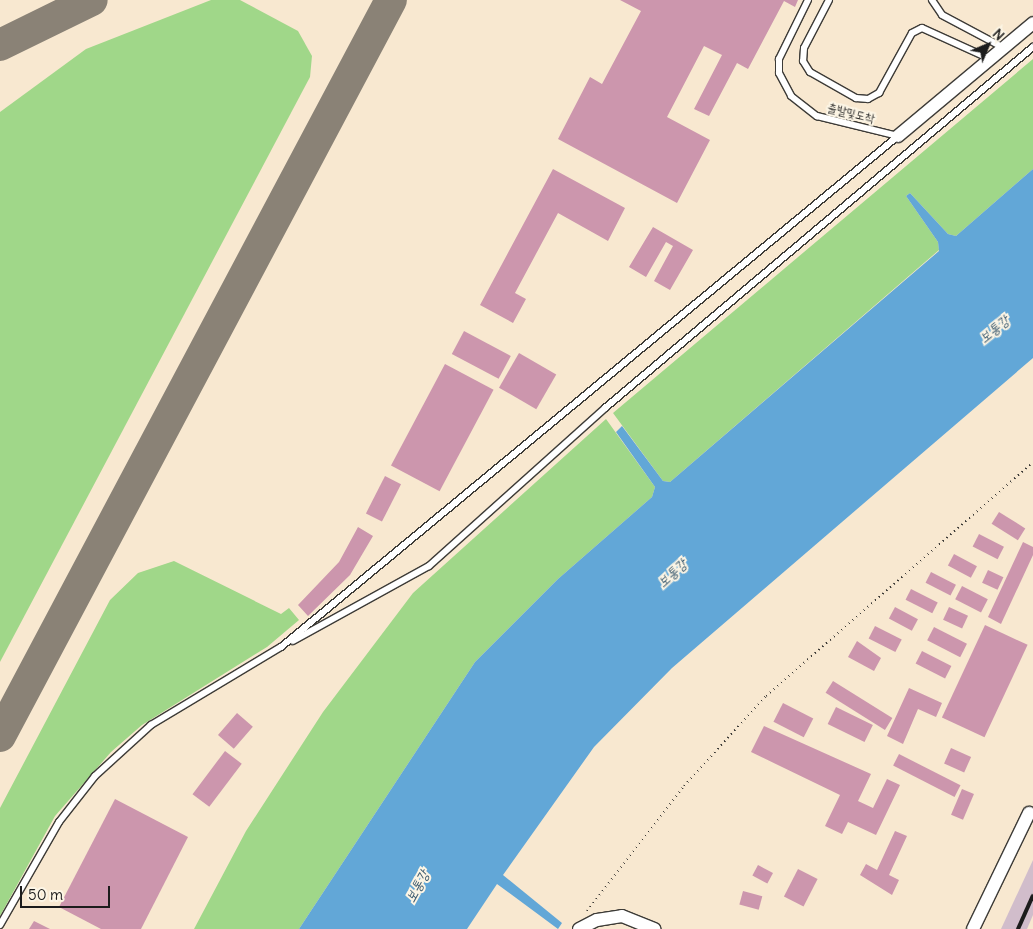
<!DOCTYPE html>
<meta charset="utf-8">
<style>
body{margin:0}
#map{position:relative;width:1033px;height:929px;overflow:hidden;background:#f8e8d0;font-family:Delius,"Poor Story",sans-serif}
div>[style]{position:absolute}
.industrial>*{inset:0;background:#d1bdcb}
.green>*{inset:0;background:#a0d789}
.water>*{inset:0;background:#62a7d7}
.taxiway>*{height:32px;margin:-16px;padding:0 16px;transform-origin:16px;border-radius:16px;background:#8a8276}
.building>*{inset:0;background:#cc96ad;transform-origin:0 0}
.path>*{height:2px;margin-top:-1px;transform-origin:0;background:repeating-linear-gradient(90deg,#3d3b37 0 1px,transparent 0 5px)}
.roads{filter:drop-shadow(1px 0 #3d3b37) drop-shadow(-1px 0 #3d3b37) drop-shadow(0 1px #3d3b37) drop-shadow(0 -1px #3d3b37)}
.lane>*{height:6px;margin:-3px;padding:0 3px;transform-origin:3px;border-radius:3px;background:#fff}
.street>*{height:12px;margin:-6px;padding:0 6px;transform-origin:6px;border-radius:6px;background:#fff}
.rail>*{height:4px;margin:-2px;padding:0 2px;transform-origin:2px;border-radius:2px;background:#1c1c1c}
span{translate:-50% -50%;white-space:nowrap;text-align:center;line-height:1.15;-webkit-text-stroke:4px #fcf5e5;paint-order:stroke}
.street-label{font-size:12px;color:#1c1c1c}
.water-label{font-size:14px;color:#3c5b70;font-style:italic}
.north{position:absolute;left:963px;top:20px;width:50px;height:50px;-webkit-text-stroke:4px #fcf5e5;paint-order:stroke;rotate:45deg;font-size:14px;font-weight:700;line-height:20px;text-align:center;color:#1c1c1c}
.north::after{content:'';display:block;margin:auto;width:18px;height:22px;background:#1c1c1c;clip-path:polygon(50% 0,100% 100%,50% 72%,0 100%)}
.scale{position:absolute;left:20px;top:886px;width:90px;height:22px;box-sizing:border-box;border:2px solid #1c1c1c;border-top:0;padding-left:6px;font-size:15px;line-height:18px;white-space:nowrap;color:#1c1c1c;-webkit-text-stroke:4px #fcf5e5;paint-order:stroke}
</style>
<div id="map">
<div class="industrial">
<div style="clip-path:polygon(1033px 860px,1033px 915px,1027px 929px,1001px 929px)"></div>
</div>
<div class="green">
<div style="clip-path:polygon(211px 0,240px 0,298px 31px,312px 56px,310px 77px,0 662px,0 112px,86px 49px)"></div>
<div style="clip-path:polygon(1033px 59px,1033px 169px,956px 236px,948px 234px,910px 193px,906px 196px,938px 242px,939px 250px,670px 482px,663px 481px,613px 413px)"></div>
<div style="clip-path:polygon(606px 419px,655px 487px,652px 497px,558px 579px,475px 662px,299px 929px,194px 929px,246px 831px,323px 712px,413px 593px)"></div>
<div style="clip-path:polygon(174px 561px,281px 614px,289px 608px,299px 620px,267px 647px,142px 725px,111px 752px,55px 816px,0 916px,0 808px,110px 600px,138px 573px)"></div>
</div>
<div class="water">
<div style="clip-path:polygon(1033px 169px,1033px 358px,672px 668px,594px 747px,503px 875px,562px 923px,558px 929px,497px 884px,467px 929px,299px 929px,475px 662px,558px 579px,652px 497px,655px 487px,616px 432px,622px 426px,663px 481px,670px 482px,939px 251px,938px 242px,906px 196px,910px 193px,948px 234px,956px 236px)"></div>
</div>
<div class="taxiway">
<div style="left:0;top:45px;width:102px;rotate:-26.1deg"></div>
<div style="left:0;top:736px;width:833px;rotate:-62.02deg"></div>
</div>
<div class="building">
<div style="clip-path:polygon(620px 0,798px 0,795px 7px,784px 1px,748px 69px,737px 63px,709px 116px,694px 109px,722px 55px,704px 46px,667px 117px,710px 140px,677px 203px,558px 139px,590px 77px,602px 84px,641px 11px)"></div>
<div style="clip-path:polygon(553px 169px,625px 208px,608px 241px,558px 213px,515px 293px,526px 299px,513px 323px,480px 305px)"></div>
<div style="clip-path:polygon(653px 227px,693px 250px,670px 290px,654px 281px,673px 246px,666px 242px,646px 277px,629px 267px)"></div>
<div style="left:464px;top:331px;width:53px;height:26px;rotate:28deg"></div>
<div style="left:519px;top:353px;width:43px;height:40px;rotate:30deg"></div>
<div style="left:445px;top:364px;width:55px;height:115px;rotate:28deg"></div>
<div style="left:385px;top:476px;width:18px;height:42px;rotate:27deg"></div>
<div style="left:999px;top:512px;width:31px;height:14px;rotate:32deg"></div>
<div style="clip-path:polygon(358px 527px,373px 536px,350px 575px,308px 616px,298px 605px,339px 562px)"></div>
<div style="left:979px;top:534px;width:28px;height:14px;rotate:27deg"></div>
<div style="clip-path:polygon(1023px 542px,1033px 547px,1033px 555px,1001px 624px,988px 617px)"></div>
<div style="left:954px;top:554px;width:26px;height:13px;rotate:28deg"></div>
<div style="left:988px;top:570px;width:17px;height:14px;rotate:25deg"></div>
<div style="left:931px;top:572px;width:28px;height:12px;rotate:27deg"></div>
<div style="left:962px;top:586px;width:29px;height:15px;rotate:27deg"></div>
<div style="left:911px;top:589px;width:30px;height:12px;rotate:27deg"></div>
<div style="left:895px;top:607px;width:26px;height:13px;rotate:28deg"></div>
<div style="left:949px;top:607px;width:21px;height:14px;rotate:25deg"></div>
<div style="left:985px;top:625px;width:47px;height:102px;rotate:25deg"></div>
<div style="left:875px;top:626px;width:30px;height:14px;rotate:27deg"></div>
<div style="left:934px;top:627px;width:37px;height:15px;rotate:27deg"></div>
<div style="clip-path:polygon(857px 641px,881px 658px,874px 671px,848px 657px)"></div>
<div style="left:922px;top:651px;width:33px;height:14px;rotate:27deg"></div>
<div style="left:833px;top:681px;width:70px;height:14px;rotate:32deg"></div>
<div style="clip-path:polygon(909px 688px,942px 703px,936px 717px,918px 709px,903px 744px,887px 736px)"></div>
<div style="left:783px;top:703px;width:34px;height:21px;rotate:27deg"></div>
<div style="left:836px;top:707px;width:41px;height:19px;rotate:26deg"></div>
<div style="left:237px;top:713px;width:21px;height:29px;rotate:41deg"></div>
<div style="clip-path:polygon(764px 726px,871px 774px,858px 801px,873px 808px,887px 779px,900px 785px,876px 835px,848px 822px,842px 834px,825px 826px,840px 795px,751px 752px)"></div>
<div style="left:951px;top:748px;width:22px;height:17px;rotate:24deg"></div>
<div style="left:225px;top:751px;width:21px;height:54px;rotate:37deg"></div>
<div style="left:899px;top:754px;width:69px;height:13px;rotate:27deg"></div>
<div style="left:962px;top:789px;width:13px;height:28px;rotate:23deg"></div>
<div style="clip-path:polygon(115px 799px,188px 837px,141px 929px,101px 929px,59px 907px)"></div>
<div style="clip-path:polygon(895px 831px,907px 836px,889px 875px,899px 880px,892px 895px,860px 875px,866px 864px,877px 870px)"></div>
<div style="left:758px;top:865px;width:17px;height:12px;rotate:28deg"></div>
<div style="left:798px;top:869px;width:22px;height:31px;rotate:27deg"></div>
<div style="left:743px;top:891px;width:20px;height:14px;rotate:15deg"></div>
<div style="clip-path:polygon(34px 921px,50px 929px,29px 929px)"></div>
</div>
<div class="path">
<div style="left:587px;top:911px;width:158px;rotate:-52.2deg"></div>
<div style="left:684px;top:786px;width:122px;rotate:-47.7deg"></div>
<div style="left:766px;top:696px;width:355px;rotate:-41.2deg"></div>
</div>
<div class="roads">
<div class="lane">
<div style="left:808px;top:0;width:66px;rotate:116.2deg"></div>
<div style="left:779px;top:59px;width:14px;rotate:90deg"></div>
<div style="left:779px;top:73px;width:26px;rotate:62deg"></div>
<div style="left:791px;top:96px;width:33px;rotate:38deg"></div>
<div style="left:817px;top:116px;width:83px;rotate:13.9deg"></div>
<div style="left:829px;top:0;width:54px;rotate:117.5deg"></div>
<div style="left:804px;top:48px;width:13px;rotate:94deg"></div>
<div style="left:803px;top:61px;width:13px;rotate:58deg"></div>
<div style="left:810px;top:72px;width:53px;rotate:29.5deg"></div>
<div style="left:856px;top:98px;width:12px;rotate:5deg"></div>
<div style="left:868px;top:99px;width:13px;rotate:-29deg"></div>
<div style="left:879px;top:93px;width:68px;rotate:-61.2deg"></div>
<div style="left:912px;top:33px;width:11px;rotate:-27deg"></div>
<div style="left:922px;top:28px;width:75px;rotate:24.5deg"></div>
<div style="left:932px;top:0;width:18px;rotate:56deg"></div>
<div style="left:942px;top:15px;width:70px;rotate:28deg"></div>
<div style="left:293px;top:641px;width:155px;rotate:-28.9deg"></div>
<div style="left:429px;top:566px;width:237px;rotate:-41.9deg"></div>
<div style="left:605px;top:408px;width:560px;rotate:-40.15deg"></div>
<div style="left:0;top:925px;width:119px;rotate:-60.2deg"></div>
<div style="left:59px;top:822px;width:58px;rotate:-52deg"></div>
<div style="left:95px;top:776px;width:76px;rotate:-42.3deg"></div>
<div style="left:151px;top:725px;width:152px;rotate:-31deg"></div>
<div style="left:281px;top:647px;width:801px;rotate:-39.63deg"></div>
</div>
<div class="street">
<div style="left:898px;top:136px;width:176px;rotate:-39.9deg"></div>
<div style="left:579px;top:929px;width:20px;rotate:-27deg"></div>
<div style="left:597px;top:920px;width:25px;rotate:-9deg"></div>
<div style="left:622px;top:916px;width:35px;rotate:22deg"></div>
<div style="left:973px;top:929px;width:129px;rotate:-64.2deg"></div>
</div>
</div>
<div class="rail">
<div style="left:1018px;top:929px;width:36px;rotate:-66deg"></div>
</div>
<div class="street-label">
<span style="left:851px;top:113px;rotate:14deg">출발및도착</span>
</div>
<div class="water-label">
<span style="left:994px;top:329px;rotate:-39deg">보통강</span>
<span style="left:672px;top:573px;rotate:-42deg">보통강</span>
<span style="left:417px;top:886px;rotate:-61deg">보통강</span>
</div>
<div class="north">N</div>
<div class="scale">50 m</div>
</div>
